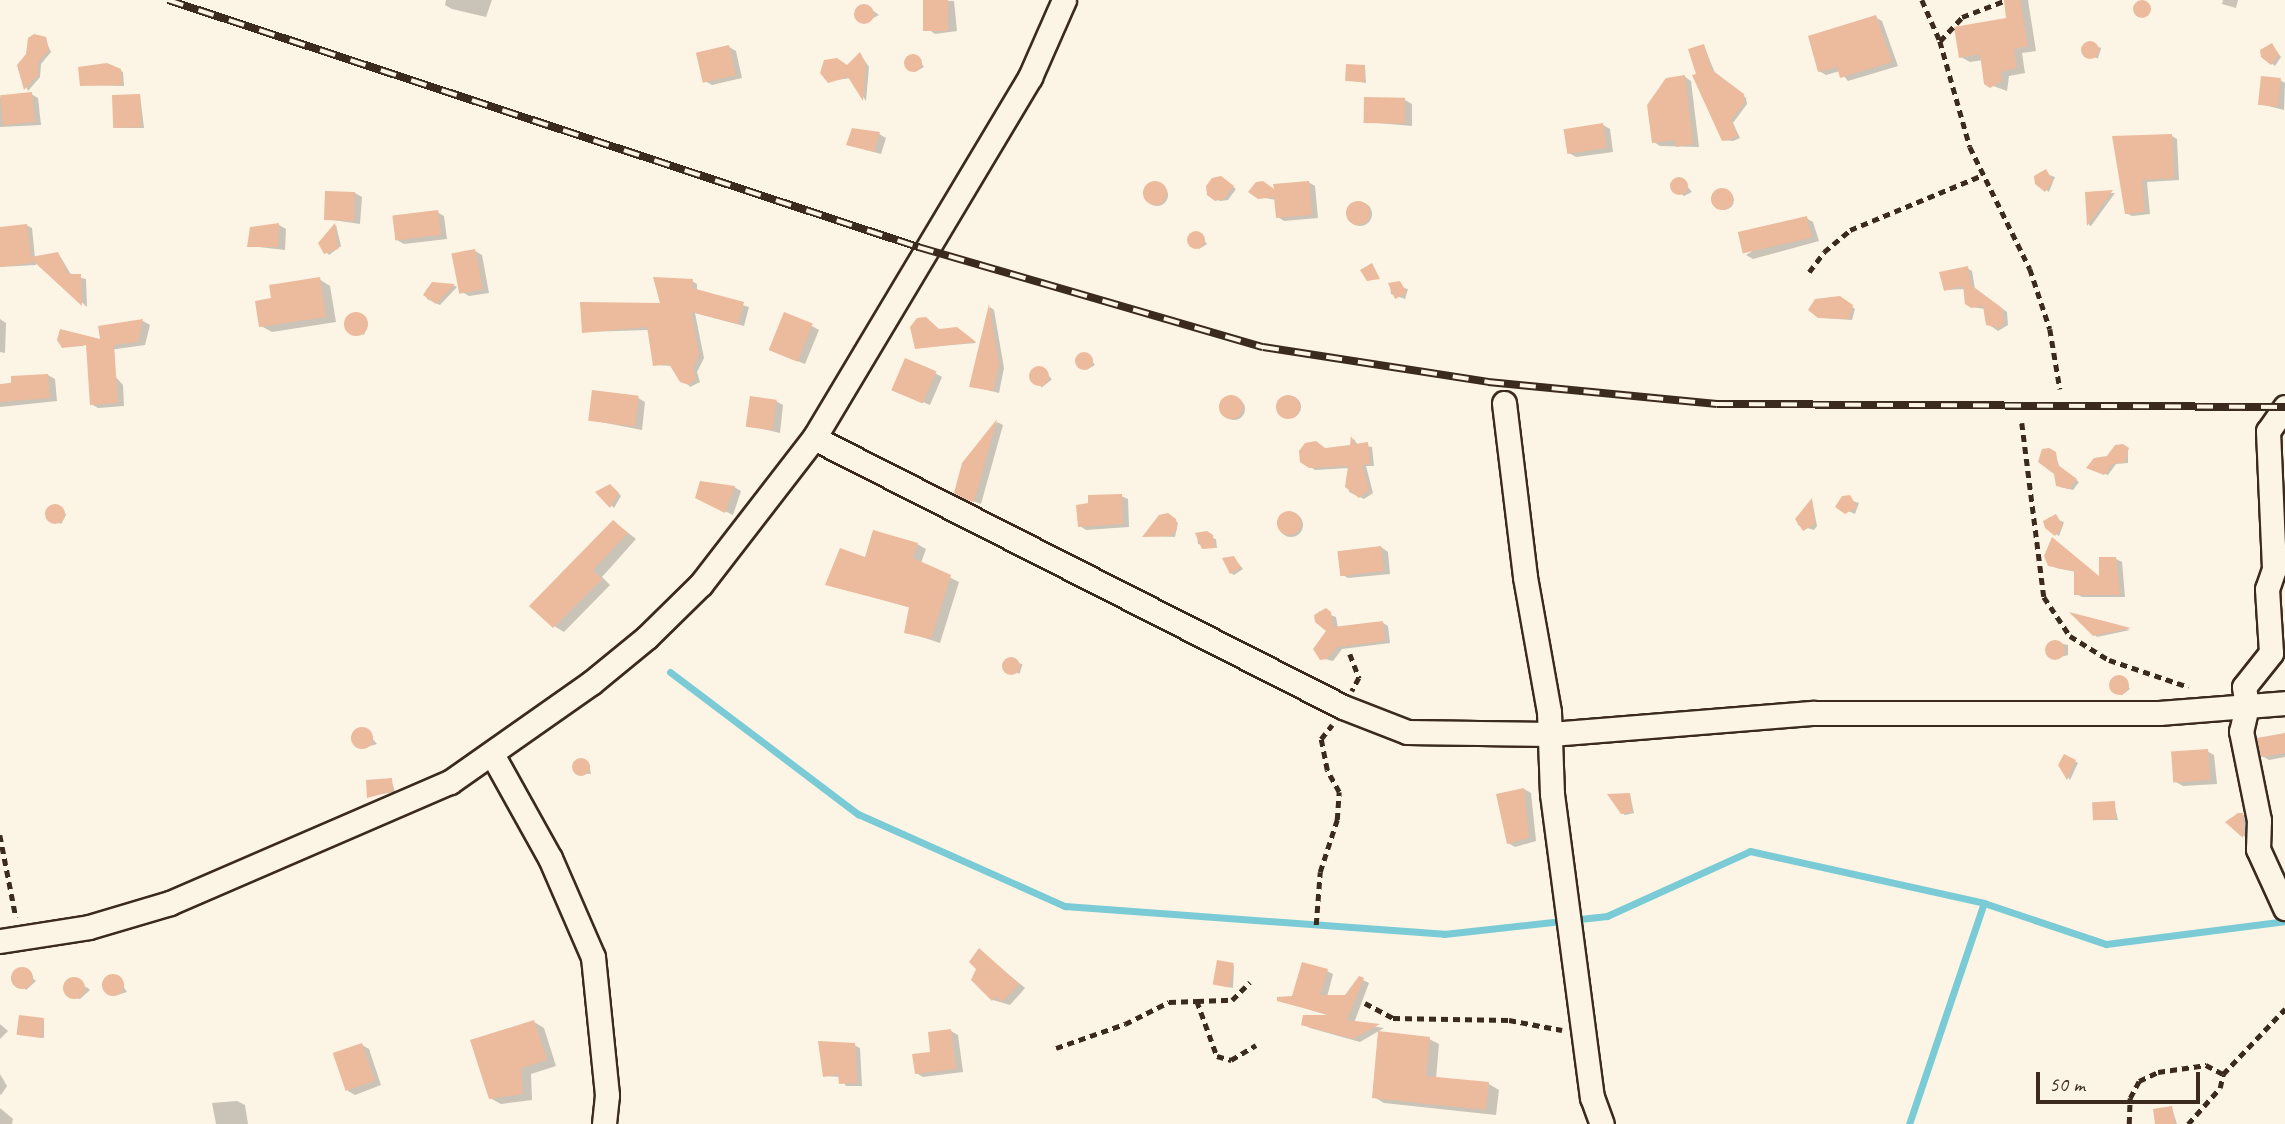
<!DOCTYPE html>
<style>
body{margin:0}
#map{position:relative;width:2285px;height:1124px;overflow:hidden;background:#fcf5e5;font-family:Caveat,sans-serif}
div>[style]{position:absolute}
.shadow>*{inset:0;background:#0003;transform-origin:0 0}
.round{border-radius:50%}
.stream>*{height:7px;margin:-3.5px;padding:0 3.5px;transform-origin:3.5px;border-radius:3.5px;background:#7acbd5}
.building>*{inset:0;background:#ecba9d;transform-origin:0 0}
.path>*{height:4.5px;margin-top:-2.25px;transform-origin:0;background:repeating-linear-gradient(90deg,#3b2a1e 0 7px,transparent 0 12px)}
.roads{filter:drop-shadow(2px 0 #3b2a1e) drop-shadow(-2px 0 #3b2a1e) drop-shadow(0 2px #3b2a1e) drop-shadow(0 -2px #3b2a1e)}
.minor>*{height:23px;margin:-11.5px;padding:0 11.5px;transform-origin:11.5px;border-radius:11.5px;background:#fcf5e5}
.rail>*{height:8px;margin-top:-4px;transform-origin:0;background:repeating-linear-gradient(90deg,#fcf5e5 0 16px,#3b2a1e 0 32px);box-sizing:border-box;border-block:2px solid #3b2a1e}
span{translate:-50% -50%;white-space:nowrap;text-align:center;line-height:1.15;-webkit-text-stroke:6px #fcf5e5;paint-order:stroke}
.scale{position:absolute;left:2036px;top:1072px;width:164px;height:32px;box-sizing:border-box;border:4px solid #3b2a1e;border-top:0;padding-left:9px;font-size:21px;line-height:24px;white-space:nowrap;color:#3b2a1e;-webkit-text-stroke:5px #fcf5e5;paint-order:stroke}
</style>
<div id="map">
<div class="shadow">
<div style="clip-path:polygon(446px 0,492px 0,486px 17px,452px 9px,445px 5px)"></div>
<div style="clip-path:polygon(925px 0,954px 1px,957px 31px,935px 34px,928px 29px)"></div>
<div style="clip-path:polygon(2006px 0,2028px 0,2036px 51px,2022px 53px,2025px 73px,2009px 76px,2007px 91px,1985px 83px,1983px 60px,1970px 62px,1961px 57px,2008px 19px)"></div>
<div style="clip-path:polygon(2223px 0,2238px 0,2236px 8px,2222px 4px)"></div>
<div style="clip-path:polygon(868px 7px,879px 15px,864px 23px,857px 11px)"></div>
<div style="clip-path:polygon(1875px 17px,1882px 21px,1898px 66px,1848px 81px,1840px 71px,1826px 75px,1819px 71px)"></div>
<div style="clip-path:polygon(45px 39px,51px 52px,41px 64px,40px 77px,28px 91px,18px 69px)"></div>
<div style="left:2086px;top:43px;width:16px;height:11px;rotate:18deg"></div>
<div style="clip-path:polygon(2272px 45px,2281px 57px,2275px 66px,2263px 57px)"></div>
<div style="clip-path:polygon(1704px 46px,1715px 73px,1746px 98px,1747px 104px,1733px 123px,1740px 138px,1733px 141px,1723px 140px,1698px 75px)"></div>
<div style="clip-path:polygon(729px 47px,736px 51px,742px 78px,712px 85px,705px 81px)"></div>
<div style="clip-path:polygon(860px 54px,869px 67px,866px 101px,851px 78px,829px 81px)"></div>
<div style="clip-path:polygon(916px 56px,924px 67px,915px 72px,907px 61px)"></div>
<div style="clip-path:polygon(107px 64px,123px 72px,124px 86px,81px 85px)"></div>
<div style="clip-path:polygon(1365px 67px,1366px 83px,1346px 80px)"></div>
<div style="clip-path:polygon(1685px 77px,1691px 81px,1699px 147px,1660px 146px,1654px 142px)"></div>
<div style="clip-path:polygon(2280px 80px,2285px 83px,2284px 110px,2260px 104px)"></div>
<div style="clip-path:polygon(31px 94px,38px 98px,41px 125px,0 127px,0 97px)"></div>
<div style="clip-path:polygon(140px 95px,144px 128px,116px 128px)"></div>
<div style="clip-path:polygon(1405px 100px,1412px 104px,1412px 126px,1366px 122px)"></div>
<div style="clip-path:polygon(1603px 125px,1610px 129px,1613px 152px,1576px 157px,1569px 153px)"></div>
<div style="clip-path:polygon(879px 134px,886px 138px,881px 154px,848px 145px)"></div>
<div style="clip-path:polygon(2172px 136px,2177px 139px,2179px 180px,2147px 182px,2150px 214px,2132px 216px,2126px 213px,2114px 138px)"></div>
<div style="clip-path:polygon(2040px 172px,2055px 177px,2049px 192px,2037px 183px)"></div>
<div style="clip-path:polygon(1221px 178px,1236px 189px,1228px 200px,1220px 201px,1209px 194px)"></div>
<div style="clip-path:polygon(1680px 178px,1692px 192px,1684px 196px,1672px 188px)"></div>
<div style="clip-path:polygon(1308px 182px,1315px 186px,1318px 218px,1284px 221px,1278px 217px,1276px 200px,1259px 197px)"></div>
<div class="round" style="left:1146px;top:184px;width:22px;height:22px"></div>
<div class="round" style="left:1714px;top:190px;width:20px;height:20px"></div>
<div style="clip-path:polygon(355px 193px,362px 197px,360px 224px,326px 219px)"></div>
<div style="clip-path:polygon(2087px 193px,2115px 193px,2091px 226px,2089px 225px)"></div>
<div class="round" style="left:1348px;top:202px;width:24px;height:24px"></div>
<div style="clip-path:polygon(437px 212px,444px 216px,447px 239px,404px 244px,397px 240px)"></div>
<div style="clip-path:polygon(1806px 218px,1813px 222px,1819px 241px,1753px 259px,1746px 255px)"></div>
<div style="clip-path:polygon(26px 225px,32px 228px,35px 258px,58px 253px,72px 276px,86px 279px,87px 307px,36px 261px,36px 265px,0 267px,0 229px)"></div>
<div style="clip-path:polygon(279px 225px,286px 229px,285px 250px,249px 246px)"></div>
<div style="clip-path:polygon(336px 225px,341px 246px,329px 255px,320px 243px)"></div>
<div style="clip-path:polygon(1199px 233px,1207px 244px,1199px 249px,1190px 238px)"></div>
<div style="clip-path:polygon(475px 251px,482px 255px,489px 293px,469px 296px,462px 292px)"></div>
<div style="clip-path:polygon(1967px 268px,1972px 271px,1975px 289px,2007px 312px,2008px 325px,1998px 331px,1988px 324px,1985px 309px,1972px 307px,1965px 289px,1945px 290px)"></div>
<div style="clip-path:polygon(319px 279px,330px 286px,336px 322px,272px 332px,261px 326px,273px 300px)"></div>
<div style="clip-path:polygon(692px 281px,697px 284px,697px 292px,749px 307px,744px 326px,695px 313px,704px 358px,697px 372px,700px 382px,690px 387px,673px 366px,655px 365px,649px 330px,584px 332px,662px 305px)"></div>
<div style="clip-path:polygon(433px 283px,455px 286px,457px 287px,440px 305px,427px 299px,426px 290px)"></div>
<div style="clip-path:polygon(1390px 285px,1408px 289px,1405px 299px,1391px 294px)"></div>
<div style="clip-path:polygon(1840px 298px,1855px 309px,1852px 320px,1823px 318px,1810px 310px)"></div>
<div style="clip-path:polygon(990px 307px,994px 310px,1004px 368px,999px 393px,971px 386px)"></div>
<div style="clip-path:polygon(351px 315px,368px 322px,364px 335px,346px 328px,345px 320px)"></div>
<div style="clip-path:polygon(0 319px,6px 323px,5px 353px,0 352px)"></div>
<div style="clip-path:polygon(143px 321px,150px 325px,145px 345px,109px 350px,100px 327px)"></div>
<div style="clip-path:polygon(812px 326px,819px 330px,805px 364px,777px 353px)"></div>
<div style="clip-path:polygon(940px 330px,960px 330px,976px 343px,916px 348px)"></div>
<div style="clip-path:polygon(74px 336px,84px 346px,63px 347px)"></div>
<div style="clip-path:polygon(1087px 354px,1095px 365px,1086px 370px,1078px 359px)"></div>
<div style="left:1042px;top:367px;width:16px;height:13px;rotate:52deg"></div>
<div style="clip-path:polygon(935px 373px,942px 377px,930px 405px,901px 393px)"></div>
<div style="clip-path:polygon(48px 375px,55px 379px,57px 401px,0 407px,0 385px)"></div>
<div style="clip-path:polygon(114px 375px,123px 385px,124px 406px,98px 408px,91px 404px)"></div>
<div class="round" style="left:1279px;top:396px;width:22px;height:22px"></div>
<div class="round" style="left:1223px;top:398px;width:22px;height:22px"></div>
<div style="clip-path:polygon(638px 398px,645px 402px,642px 430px,590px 420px)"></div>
<div style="clip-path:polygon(776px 401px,783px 405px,780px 433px,750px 426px)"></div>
<div style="clip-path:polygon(997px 422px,1003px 425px,981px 504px,963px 497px,964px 464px)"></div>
<div style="clip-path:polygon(1353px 438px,1358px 445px,1372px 447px,1374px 466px,1366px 466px,1373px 493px,1364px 499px,1349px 492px,1349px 468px,1315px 470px,1302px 461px,1325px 449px,1352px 446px)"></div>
<div style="clip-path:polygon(2128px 450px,2128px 463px,2116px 464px,2108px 475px,2091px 469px)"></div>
<div style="clip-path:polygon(2055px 454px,2060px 468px,2079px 482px,2073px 490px,2060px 487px)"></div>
<div style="clip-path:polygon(734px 487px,741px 491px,733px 515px,704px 501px)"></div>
<div style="clip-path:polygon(613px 488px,621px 496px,614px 508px,598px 493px)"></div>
<div style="clip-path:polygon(1121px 496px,1128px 499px,1129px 527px,1086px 530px,1080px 526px)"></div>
<div style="clip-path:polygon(1843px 498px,1859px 503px,1855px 514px,1837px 506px)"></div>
<div style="clip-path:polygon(1812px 500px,1817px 526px,1814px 530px,1798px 525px,1797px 519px)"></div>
<div style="left:52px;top:507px;width:16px;height:11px;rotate:27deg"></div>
<div class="round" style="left:1279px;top:513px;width:24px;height:24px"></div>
<div style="clip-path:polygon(1168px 515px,1178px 523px,1175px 537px,1144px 536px)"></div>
<div style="clip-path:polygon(2049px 517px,2064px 522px,2059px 536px,2047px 528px)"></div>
<div style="clip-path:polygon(614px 522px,636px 539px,602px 577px,610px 585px,564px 632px,554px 626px)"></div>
<div style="clip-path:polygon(1197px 535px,1216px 539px,1217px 548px,1198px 544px)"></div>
<div style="clip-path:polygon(917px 544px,926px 549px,921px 563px,959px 582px,940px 643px,906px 632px,911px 608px,827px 584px,866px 560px)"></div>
<div style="clip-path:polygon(1381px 547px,1388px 552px,1390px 574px,1348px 578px,1341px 574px)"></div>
<div style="clip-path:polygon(2046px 556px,2100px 578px,2116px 559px,2122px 562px,2125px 597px,2082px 597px,2076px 594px,2076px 572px,2056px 568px)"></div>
<div style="clip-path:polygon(1234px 558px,1243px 569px,1234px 575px,1231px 573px)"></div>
<div style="clip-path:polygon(1319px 611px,1336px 617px,1338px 628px,1383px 623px,1388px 626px,1390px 643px,1342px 649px,1333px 661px,1321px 658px,1315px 649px,1329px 630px,1317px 621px)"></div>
<div style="clip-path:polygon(2075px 615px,2130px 630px,2097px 637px)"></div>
<div style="clip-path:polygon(2054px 642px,2068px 645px,2068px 655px,2053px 659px,2047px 647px)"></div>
<div style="left:1008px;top:660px;width:15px;height:10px;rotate:16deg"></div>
<div style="left:2121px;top:677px;width:15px;height:11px;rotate:53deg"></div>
<div style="clip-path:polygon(365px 730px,377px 744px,363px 748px,354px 736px)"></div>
<div style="clip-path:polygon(2285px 735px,2285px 757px,2269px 760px,2262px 756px)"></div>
<div style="clip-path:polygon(2207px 751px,2214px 755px,2217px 784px,2183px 786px,2176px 782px)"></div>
<div style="clip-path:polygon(2065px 756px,2078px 763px,2070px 780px,2060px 765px)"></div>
<div style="clip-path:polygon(574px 762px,589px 763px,591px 774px,577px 773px)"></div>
<div style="clip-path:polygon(391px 779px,395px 792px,369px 796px)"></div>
<div style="clip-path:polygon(1524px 789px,1531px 793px,1536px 841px,1515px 847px,1508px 843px)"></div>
<div style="clip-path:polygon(1630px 795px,1634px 813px,1625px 815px,1622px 813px)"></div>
<div style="clip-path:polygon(2114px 803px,2118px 820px,2095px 820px)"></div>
<div style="clip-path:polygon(2243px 815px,2246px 816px,2246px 838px,2228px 823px)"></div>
<div style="clip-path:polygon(980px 951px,1025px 988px,1010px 1005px,993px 1000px,978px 969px)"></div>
<div style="clip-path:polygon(1234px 965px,1233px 988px,1218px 985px)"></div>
<div style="clip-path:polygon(22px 969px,36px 981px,26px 990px,14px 976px)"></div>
<div style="clip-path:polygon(1327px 971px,1333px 974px,1327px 997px,1346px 996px,1359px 978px,1369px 983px,1354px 1023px,1384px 1028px,1360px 1042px,1310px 1028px,1303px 1024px,1330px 1016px,1279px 1000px,1293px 998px)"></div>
<div style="clip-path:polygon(117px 977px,127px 992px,114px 996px,102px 985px)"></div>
<div style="clip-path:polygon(69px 980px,88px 988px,90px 990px,80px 999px,71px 997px,64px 985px)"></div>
<div style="clip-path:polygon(44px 1019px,44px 1038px,19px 1034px)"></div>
<div style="clip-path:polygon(534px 1022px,544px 1028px,556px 1066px,531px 1074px,532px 1100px,501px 1104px,490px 1098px)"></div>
<div style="clip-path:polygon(0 1024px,8px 1031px,0 1039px)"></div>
<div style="clip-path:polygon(951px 1031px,958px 1035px,963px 1072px,923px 1077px,916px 1073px)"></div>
<div style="clip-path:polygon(1429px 1039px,1439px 1044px,1436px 1078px,1489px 1084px,1499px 1090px,1496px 1115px,1384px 1103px,1374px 1097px)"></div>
<div style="clip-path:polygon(362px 1045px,369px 1049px,381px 1085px,355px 1095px,348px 1091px)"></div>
<div style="clip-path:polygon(854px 1045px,860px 1048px,862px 1086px,846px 1086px,840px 1077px,824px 1076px)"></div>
<div style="clip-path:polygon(0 1074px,7px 1086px,1px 1095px,0 1094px)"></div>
<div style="clip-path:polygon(237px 1101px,245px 1105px,248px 1124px,216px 1124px,212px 1103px)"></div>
<div style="clip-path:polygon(0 1108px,13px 1119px,12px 1124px,0 1124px)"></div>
<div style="clip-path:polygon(2172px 1108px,2177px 1124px,2157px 1124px)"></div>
</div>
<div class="stream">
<div style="left:670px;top:672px;width:236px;rotate:37.1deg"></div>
<div style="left:858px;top:814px;width:227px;rotate:24deg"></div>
<div style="left:1065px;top:906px;width:380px;rotate:4.2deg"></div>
<div style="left:1444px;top:934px;width:164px;rotate:-6.3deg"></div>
<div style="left:1607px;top:916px;width:157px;rotate:-24.4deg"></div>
<div style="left:1750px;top:851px;width:240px;rotate:12.5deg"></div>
<div style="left:1984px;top:903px;width:129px;rotate:18.6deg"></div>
<div style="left:2106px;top:944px;width:180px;rotate:-7.3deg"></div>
<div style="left:1909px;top:1124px;width:233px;rotate:-71.3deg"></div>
</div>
<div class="building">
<div style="left:923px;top:0;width:25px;height:31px"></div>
<div style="clip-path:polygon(2004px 0,2020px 0,2028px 46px,2014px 49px,2017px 68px,2001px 72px,2002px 81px,1990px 88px,1984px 84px,1980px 54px,1959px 58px,1954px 27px,2006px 18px)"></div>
<div class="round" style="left:2133px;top:0;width:18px;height:18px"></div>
<div class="round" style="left:854px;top:4px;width:20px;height:20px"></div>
<div style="clip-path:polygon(1876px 15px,1892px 62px,1840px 78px,1837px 67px,1818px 72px,1808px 36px)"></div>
<div style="clip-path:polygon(34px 34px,46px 37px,49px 50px,38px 62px,38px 75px,24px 90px,17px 65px,26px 54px,28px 38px)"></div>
<div class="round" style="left:2081px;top:41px;width:18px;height:18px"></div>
<div style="clip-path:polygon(2272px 43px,2279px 55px,2271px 65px,2261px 57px,2260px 50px)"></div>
<div style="clip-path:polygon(1704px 44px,1712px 70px,1744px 94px,1745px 102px,1731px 120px,1738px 136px,1729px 140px,1722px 141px,1692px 75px,1696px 74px,1688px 49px)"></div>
<div style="left:729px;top:45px;width:31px;height:34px;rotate:77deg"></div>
<div style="clip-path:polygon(860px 52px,866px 64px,863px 101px,848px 77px,828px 83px,820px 73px,824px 60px,837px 58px,847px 65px)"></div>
<div class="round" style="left:904px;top:54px;width:18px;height:18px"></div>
<div style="clip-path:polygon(107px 63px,121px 69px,122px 85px,80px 86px,78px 67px)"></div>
<div style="left:1346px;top:64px;width:19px;height:17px;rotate:3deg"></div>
<div style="clip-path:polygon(1685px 75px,1693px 144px,1676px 147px,1675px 140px,1652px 143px,1647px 105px,1666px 78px)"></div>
<div style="left:2261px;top:76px;width:20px;height:29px;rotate:6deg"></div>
<div style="left:32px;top:92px;width:30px;height:32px;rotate:84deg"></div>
<div style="left:140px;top:94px;width:33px;height:28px;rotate:88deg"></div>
<div style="left:1364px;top:97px;width:41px;height:26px;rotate:1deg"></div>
<div style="left:1603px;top:123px;width:25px;height:40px;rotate:81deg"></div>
<div style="clip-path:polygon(852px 128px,880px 132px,874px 152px,846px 145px)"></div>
<div style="clip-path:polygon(2172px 134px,2174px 178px,2142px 180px,2145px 212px,2125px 214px,2112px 136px)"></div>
<div style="clip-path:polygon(2046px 169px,2053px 181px,2045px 192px,2035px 184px,2034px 176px)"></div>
<div style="clip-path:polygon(1221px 176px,1234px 186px,1224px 199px,1215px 201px,1207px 195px,1206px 186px,1212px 178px)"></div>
<div class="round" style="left:1670px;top:177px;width:18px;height:18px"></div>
<div style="clip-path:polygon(1263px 181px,1274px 189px,1273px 184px,1309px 181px,1312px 215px,1276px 218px,1274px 197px,1258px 199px,1248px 192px,1256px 182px)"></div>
<div class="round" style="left:1143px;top:181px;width:24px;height:24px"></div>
<div class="round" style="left:1711px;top:188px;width:22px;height:22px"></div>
<div style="clip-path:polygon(2113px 190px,2087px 226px,2085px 192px)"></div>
<div style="left:325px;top:191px;width:30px;height:29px;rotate:2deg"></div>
<div class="round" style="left:1346px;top:201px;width:24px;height:24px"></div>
<div style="left:438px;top:210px;width:25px;height:46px;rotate:83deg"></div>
<div style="left:1807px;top:216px;width:22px;height:71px;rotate:77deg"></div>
<div style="clip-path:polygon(279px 223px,278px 247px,247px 247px,250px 227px)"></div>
<div style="clip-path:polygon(335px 223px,338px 249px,324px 254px,318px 243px)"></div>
<div style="clip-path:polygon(27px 224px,31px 257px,58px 252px,68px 274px,81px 274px,82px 306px,31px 259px,32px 263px,0 267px,0 227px)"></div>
<div class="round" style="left:1187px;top:231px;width:18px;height:18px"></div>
<div style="left:475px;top:249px;width:41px;height:24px;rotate:79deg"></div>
<div style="clip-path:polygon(1372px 263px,1380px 279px,1367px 281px,1360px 270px)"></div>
<div style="clip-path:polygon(1968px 266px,1971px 285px,2002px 308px,2004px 322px,2000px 328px,1986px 325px,1983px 306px,1971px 308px,1965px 304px,1963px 286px,1944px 291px,1939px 272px)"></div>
<div style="clip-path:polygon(320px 277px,326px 317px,259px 327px,255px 301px,271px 298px,269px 285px)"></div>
<div style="clip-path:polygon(653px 277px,693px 279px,692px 288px,744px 302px,738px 324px,691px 312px,699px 355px,693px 368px,696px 379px,689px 385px,680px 382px,669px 364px,653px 366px,647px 327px,582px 333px,580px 302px,660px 303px)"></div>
<div style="clip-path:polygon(1400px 281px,1407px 293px,1395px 299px,1388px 283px)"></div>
<div style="clip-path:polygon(432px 282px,455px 284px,436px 304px,423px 295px)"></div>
<div style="clip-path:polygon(1840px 296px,1853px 305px,1849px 319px,1818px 318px,1808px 310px,1815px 299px)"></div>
<div style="clip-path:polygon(989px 304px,999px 364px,993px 391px,969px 387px)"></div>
<div style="left:784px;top:312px;width:31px;height:41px;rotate:22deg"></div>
<div class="round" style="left:344px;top:312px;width:24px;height:24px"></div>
<div style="clip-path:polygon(926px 317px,939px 329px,957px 327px,976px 342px,915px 349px,910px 327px,917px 318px)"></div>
<div style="clip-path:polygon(143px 319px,138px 342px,114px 345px,118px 403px,90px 405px,86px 345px,62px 348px,57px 340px,60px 329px,100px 339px,98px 326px)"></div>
<div class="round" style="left:1075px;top:352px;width:18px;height:18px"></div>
<div style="left:905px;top:358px;width:34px;height:35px;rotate:23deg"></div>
<div class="round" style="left:1029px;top:366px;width:20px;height:20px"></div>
<div style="clip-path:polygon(48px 374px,50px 398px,0 402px,0 384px,11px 383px,11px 376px)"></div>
<div style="left:592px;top:390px;width:47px;height:31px;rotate:7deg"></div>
<div class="round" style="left:1276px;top:395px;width:24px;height:24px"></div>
<div class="round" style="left:1219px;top:395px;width:24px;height:24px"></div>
<div style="left:750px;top:396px;width:27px;height:31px;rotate:8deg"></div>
<div style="clip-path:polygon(997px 419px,974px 502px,967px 500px,954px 493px,962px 463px)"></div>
<div style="clip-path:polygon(1351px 436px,1355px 444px,1368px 442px,1370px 464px,1362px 465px,1369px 490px,1359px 498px,1345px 487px,1348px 466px,1309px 468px,1300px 462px,1299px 451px,1305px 443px,1316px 441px,1325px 448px,1350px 445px)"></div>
<div style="clip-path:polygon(2123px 444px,2129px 448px,2125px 462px,2113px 464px,2104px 475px,2086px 468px,2094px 458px,2107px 456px,2115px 445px)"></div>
<div style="clip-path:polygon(2049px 448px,2056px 452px,2058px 465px,2077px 479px,2069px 489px,2056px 486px,2054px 474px,2038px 462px,2042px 449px)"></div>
<div style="clip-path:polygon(700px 481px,735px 486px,725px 513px,695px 498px)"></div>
<div style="clip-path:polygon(610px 484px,619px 493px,610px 508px,595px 492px)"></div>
<div style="clip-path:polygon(1122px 494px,1123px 524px,1078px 527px,1076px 505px,1088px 503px,1088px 495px)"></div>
<div style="clip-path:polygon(1850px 495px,1857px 507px,1845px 514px,1835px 507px,1842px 496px)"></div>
<div style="clip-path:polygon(1812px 498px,1815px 524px,1803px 531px,1795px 519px)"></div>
<div class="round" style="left:45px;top:504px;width:20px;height:20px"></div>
<div class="round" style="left:1277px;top:511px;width:24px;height:24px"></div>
<div style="clip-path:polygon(1168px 513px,1176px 519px,1177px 529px,1171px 536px,1142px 537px,1159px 515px)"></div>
<div style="clip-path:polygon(2056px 514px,2063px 526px,2055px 536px,2045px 528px,2043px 521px)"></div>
<div style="clip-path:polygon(613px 520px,628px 533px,593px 570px,602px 579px,553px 628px,529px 606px)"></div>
<div style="clip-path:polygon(873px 530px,918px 543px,913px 558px,951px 575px,931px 639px,904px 633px,909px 607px,825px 585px,840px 548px,865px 557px)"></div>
<div style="clip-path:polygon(1207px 531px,1213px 535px,1215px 548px,1202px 549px,1195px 533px)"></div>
<div style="clip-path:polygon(2052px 537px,2099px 576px,2099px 557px,2116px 557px,2120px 595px,2074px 595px,2074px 571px,2048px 566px,2044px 556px)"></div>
<div style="left:1381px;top:546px;width:25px;height:44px;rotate:83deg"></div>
<div style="clip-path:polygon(1234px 556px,1241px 568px,1230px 574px,1222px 558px)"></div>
<div style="clip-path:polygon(1326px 608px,1331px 612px,1333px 627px,1383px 621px,1385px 641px,1337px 647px,1327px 659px,1320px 660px,1313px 649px,1326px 631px,1315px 622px,1314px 615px)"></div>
<div style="clip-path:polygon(2069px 612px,2131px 628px,2093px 636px)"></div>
<div class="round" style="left:2045px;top:640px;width:20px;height:20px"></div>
<div class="round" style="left:1002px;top:657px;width:18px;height:18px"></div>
<div class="round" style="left:2109px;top:675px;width:20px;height:20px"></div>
<div class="round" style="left:351px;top:727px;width:22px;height:22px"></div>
<div style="clip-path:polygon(2285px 733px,2285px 753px,2261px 757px,2257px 738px)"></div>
<div style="left:2208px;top:749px;width:31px;height:37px;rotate:86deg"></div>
<div style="clip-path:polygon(2064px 754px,2076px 760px,2067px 780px,2058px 765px)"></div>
<div class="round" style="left:572px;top:758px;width:18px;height:18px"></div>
<div style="clip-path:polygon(392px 778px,393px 791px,367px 798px,366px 780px)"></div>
<div style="clip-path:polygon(1524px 788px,1529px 838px,1507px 844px,1496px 794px)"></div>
<div style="clip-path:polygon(1630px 793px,1632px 812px,1621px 814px,1607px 794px)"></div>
<div style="left:2115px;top:801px;width:18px;height:23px;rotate:87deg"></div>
<div style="clip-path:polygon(2238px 813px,2243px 813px,2243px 838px,2225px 822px)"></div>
<div style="clip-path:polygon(979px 948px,1019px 984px,1002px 1002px,995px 997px,992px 1001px,971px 980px,976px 969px,969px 962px)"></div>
<div style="left:1217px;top:960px;width:17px;height:25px;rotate:10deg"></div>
<div style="clip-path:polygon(1302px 962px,1328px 969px,1320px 995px,1345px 995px,1359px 976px,1364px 978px,1347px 1020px,1380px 1024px,1353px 1039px,1301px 1025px,1303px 1015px,1329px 1015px,1277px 1001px,1277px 997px,1292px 996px)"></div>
<div class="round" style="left:11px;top:967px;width:22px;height:22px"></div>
<div class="round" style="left:102px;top:974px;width:22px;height:22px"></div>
<div class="round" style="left:63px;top:977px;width:22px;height:22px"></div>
<div style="left:19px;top:1015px;width:25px;height:20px;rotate:7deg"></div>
<div style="clip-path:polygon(534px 1020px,547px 1060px,521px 1068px,523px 1094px,489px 1099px,470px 1040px)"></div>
<div style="clip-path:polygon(951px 1029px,956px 1069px,915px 1074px,912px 1054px,930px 1052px,928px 1032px)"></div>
<div style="clip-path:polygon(1378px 1031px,1430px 1037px,1426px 1076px,1489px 1082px,1486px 1110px,1372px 1098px)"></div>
<div style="clip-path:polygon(818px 1041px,855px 1043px,857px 1083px,839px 1084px,838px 1074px,823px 1077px)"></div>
<div style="left:362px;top:1043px;width:40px;height:31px;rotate:71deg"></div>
<div style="clip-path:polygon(2172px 1106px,2175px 1124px,2155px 1124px,2153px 1109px)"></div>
</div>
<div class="path">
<div style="left:1922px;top:0;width:45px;rotate:66.3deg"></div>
<div style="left:1940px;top:41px;width:110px;rotate:74.2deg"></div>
<div style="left:1970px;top:147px;width:136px;rotate:63.8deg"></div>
<div style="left:2030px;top:269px;width:63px;rotate:71.6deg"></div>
<div style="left:2050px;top:329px;width:61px;rotate:80.5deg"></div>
<div style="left:1940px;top:41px;width:33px;rotate:-47deg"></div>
<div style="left:1962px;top:17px;width:45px;rotate:-20.9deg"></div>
<div style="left:1809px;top:272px;width:25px;rotate:-53deg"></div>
<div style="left:1824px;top:252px;width:34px;rotate:-40deg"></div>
<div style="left:1850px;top:230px;width:144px;rotate:-22.5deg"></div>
<div style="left:2022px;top:423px;width:175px;rotate:82.8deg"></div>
<div style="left:2044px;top:597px;width:47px;rotate:56.3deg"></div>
<div style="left:2070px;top:636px;width:46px;rotate:31.6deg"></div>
<div style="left:2109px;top:660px;width:84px;rotate:18.6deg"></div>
<div style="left:1350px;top:654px;width:26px;rotate:69deg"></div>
<div style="left:1359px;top:678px;width:15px;rotate:118deg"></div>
<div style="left:0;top:835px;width:84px;rotate:79deg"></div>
<div style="left:1316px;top:925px;width:53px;rotate:-85.7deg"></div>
<div style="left:1320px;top:872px;width:55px;rotate:-71.9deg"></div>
<div style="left:1337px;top:820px;width:28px;rotate:-86deg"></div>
<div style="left:1339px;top:792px;width:25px;rotate:-119deg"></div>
<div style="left:1327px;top:770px;width:32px;rotate:-101deg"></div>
<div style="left:1321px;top:739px;width:18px;rotate:-52deg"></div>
<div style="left:1197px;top:1001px;width:35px;rotate:-2deg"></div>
<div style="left:1232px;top:1000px;width:25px;rotate:-45deg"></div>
<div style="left:1365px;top:1003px;width:32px;rotate:28deg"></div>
<div style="left:1393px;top:1018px;width:116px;rotate:1deg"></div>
<div style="left:1509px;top:1020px;width:54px;rotate:10.7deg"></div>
<div style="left:1056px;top:1048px;width:73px;rotate:-19.2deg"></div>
<div style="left:1125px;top:1024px;width:49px;rotate:-26.6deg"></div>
<div style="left:1169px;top:1002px;width:28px;rotate:-2deg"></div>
<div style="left:1197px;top:1001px;width:59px;rotate:70deg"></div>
<div style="left:1217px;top:1056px;width:15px;rotate:16deg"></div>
<div style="left:1231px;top:1060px;width:29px;rotate:-31deg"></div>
<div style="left:2129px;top:1124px;width:26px;rotate:-88deg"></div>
<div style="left:2130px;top:1098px;width:19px;rotate:-62deg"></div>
<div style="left:2139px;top:1081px;width:21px;rotate:-25deg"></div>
<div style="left:2158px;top:1072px;width:49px;rotate:-8.3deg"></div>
<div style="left:2206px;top:1065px;width:19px;rotate:28deg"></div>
<div style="left:2188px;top:1124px;width:48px;rotate:-48.4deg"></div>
<div style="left:2220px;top:1088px;width:14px;rotate:-78deg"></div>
<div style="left:2223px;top:1074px;width:90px;rotate:-46.4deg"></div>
</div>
<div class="roads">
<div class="minor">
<div style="left:1504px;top:403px;width:175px;rotate:83.1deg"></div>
<div style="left:1525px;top:577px;width:137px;rotate:79.9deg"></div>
<div style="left:1549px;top:712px;width:82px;rotate:87.9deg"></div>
<div style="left:1552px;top:794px;width:306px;rotate:82.5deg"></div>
<div style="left:1592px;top:1097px;width:29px;rotate:70deg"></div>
<div style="left:2285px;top:407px;width:29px;rotate:125deg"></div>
<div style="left:2268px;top:431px;width:138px;rotate:87.5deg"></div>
<div style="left:2274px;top:569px;width:21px;rotate:109deg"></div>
<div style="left:2267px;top:589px;width:64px;rotate:86.4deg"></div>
<div style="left:2271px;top:653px;width:43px;rotate:128.5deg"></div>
<div style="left:2244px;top:687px;width:19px;rotate:81deg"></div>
<div style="left:2247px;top:706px;width:26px;rotate:103deg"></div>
<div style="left:2241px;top:731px;width:91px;rotate:78.6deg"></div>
<div style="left:2259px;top:820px;width:29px;rotate:92deg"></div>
<div style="left:2258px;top:849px;width:65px;rotate:65.4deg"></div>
<div style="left:814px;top:438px;width:593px;rotate:26.95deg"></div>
<div style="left:1343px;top:707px;width:69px;rotate:21.3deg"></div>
<div style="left:1407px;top:732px;width:144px;rotate:0.8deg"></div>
<div style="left:1551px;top:734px;width:264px;rotate:-4.6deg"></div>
<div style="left:1814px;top:713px;width:345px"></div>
<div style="left:2159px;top:713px;width:126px;rotate:-4.5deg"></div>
<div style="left:492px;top:754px;width:119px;rotate:60.9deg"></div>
<div style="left:550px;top:858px;width:108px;rotate:66.5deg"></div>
<div style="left:593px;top:957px;width:139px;rotate:84.2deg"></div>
<div style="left:607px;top:1095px;width:29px;rotate:96deg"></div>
<div style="left:0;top:941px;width:90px;rotate:-8.9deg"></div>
<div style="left:89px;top:927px;width:84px;rotate:-16.5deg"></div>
<div style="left:170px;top:903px;width:305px;rotate:-23.4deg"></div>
<div style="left:450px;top:782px;width:172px;rotate:-35.1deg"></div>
<div style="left:591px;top:683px;width:72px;rotate:-39.4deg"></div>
<div style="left:647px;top:637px;width:76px;rotate:-44.5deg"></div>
<div style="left:701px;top:584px;width:185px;rotate:-52.3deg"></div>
<div style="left:814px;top:438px;width:421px;rotate:-59.1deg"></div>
<div style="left:1030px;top:77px;width:84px;rotate:-66.2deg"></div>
</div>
</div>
<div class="rail">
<div style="left:168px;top:0;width:790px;rotate:18.23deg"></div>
<div style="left:918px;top:247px;width:359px;rotate:16.2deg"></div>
<div style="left:1263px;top:347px;width:228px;rotate:8.8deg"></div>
<div style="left:1488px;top:382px;width:230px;rotate:5.5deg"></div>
<div style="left:1717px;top:404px;width:568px;rotate:0.3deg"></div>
</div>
<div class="scale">50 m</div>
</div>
